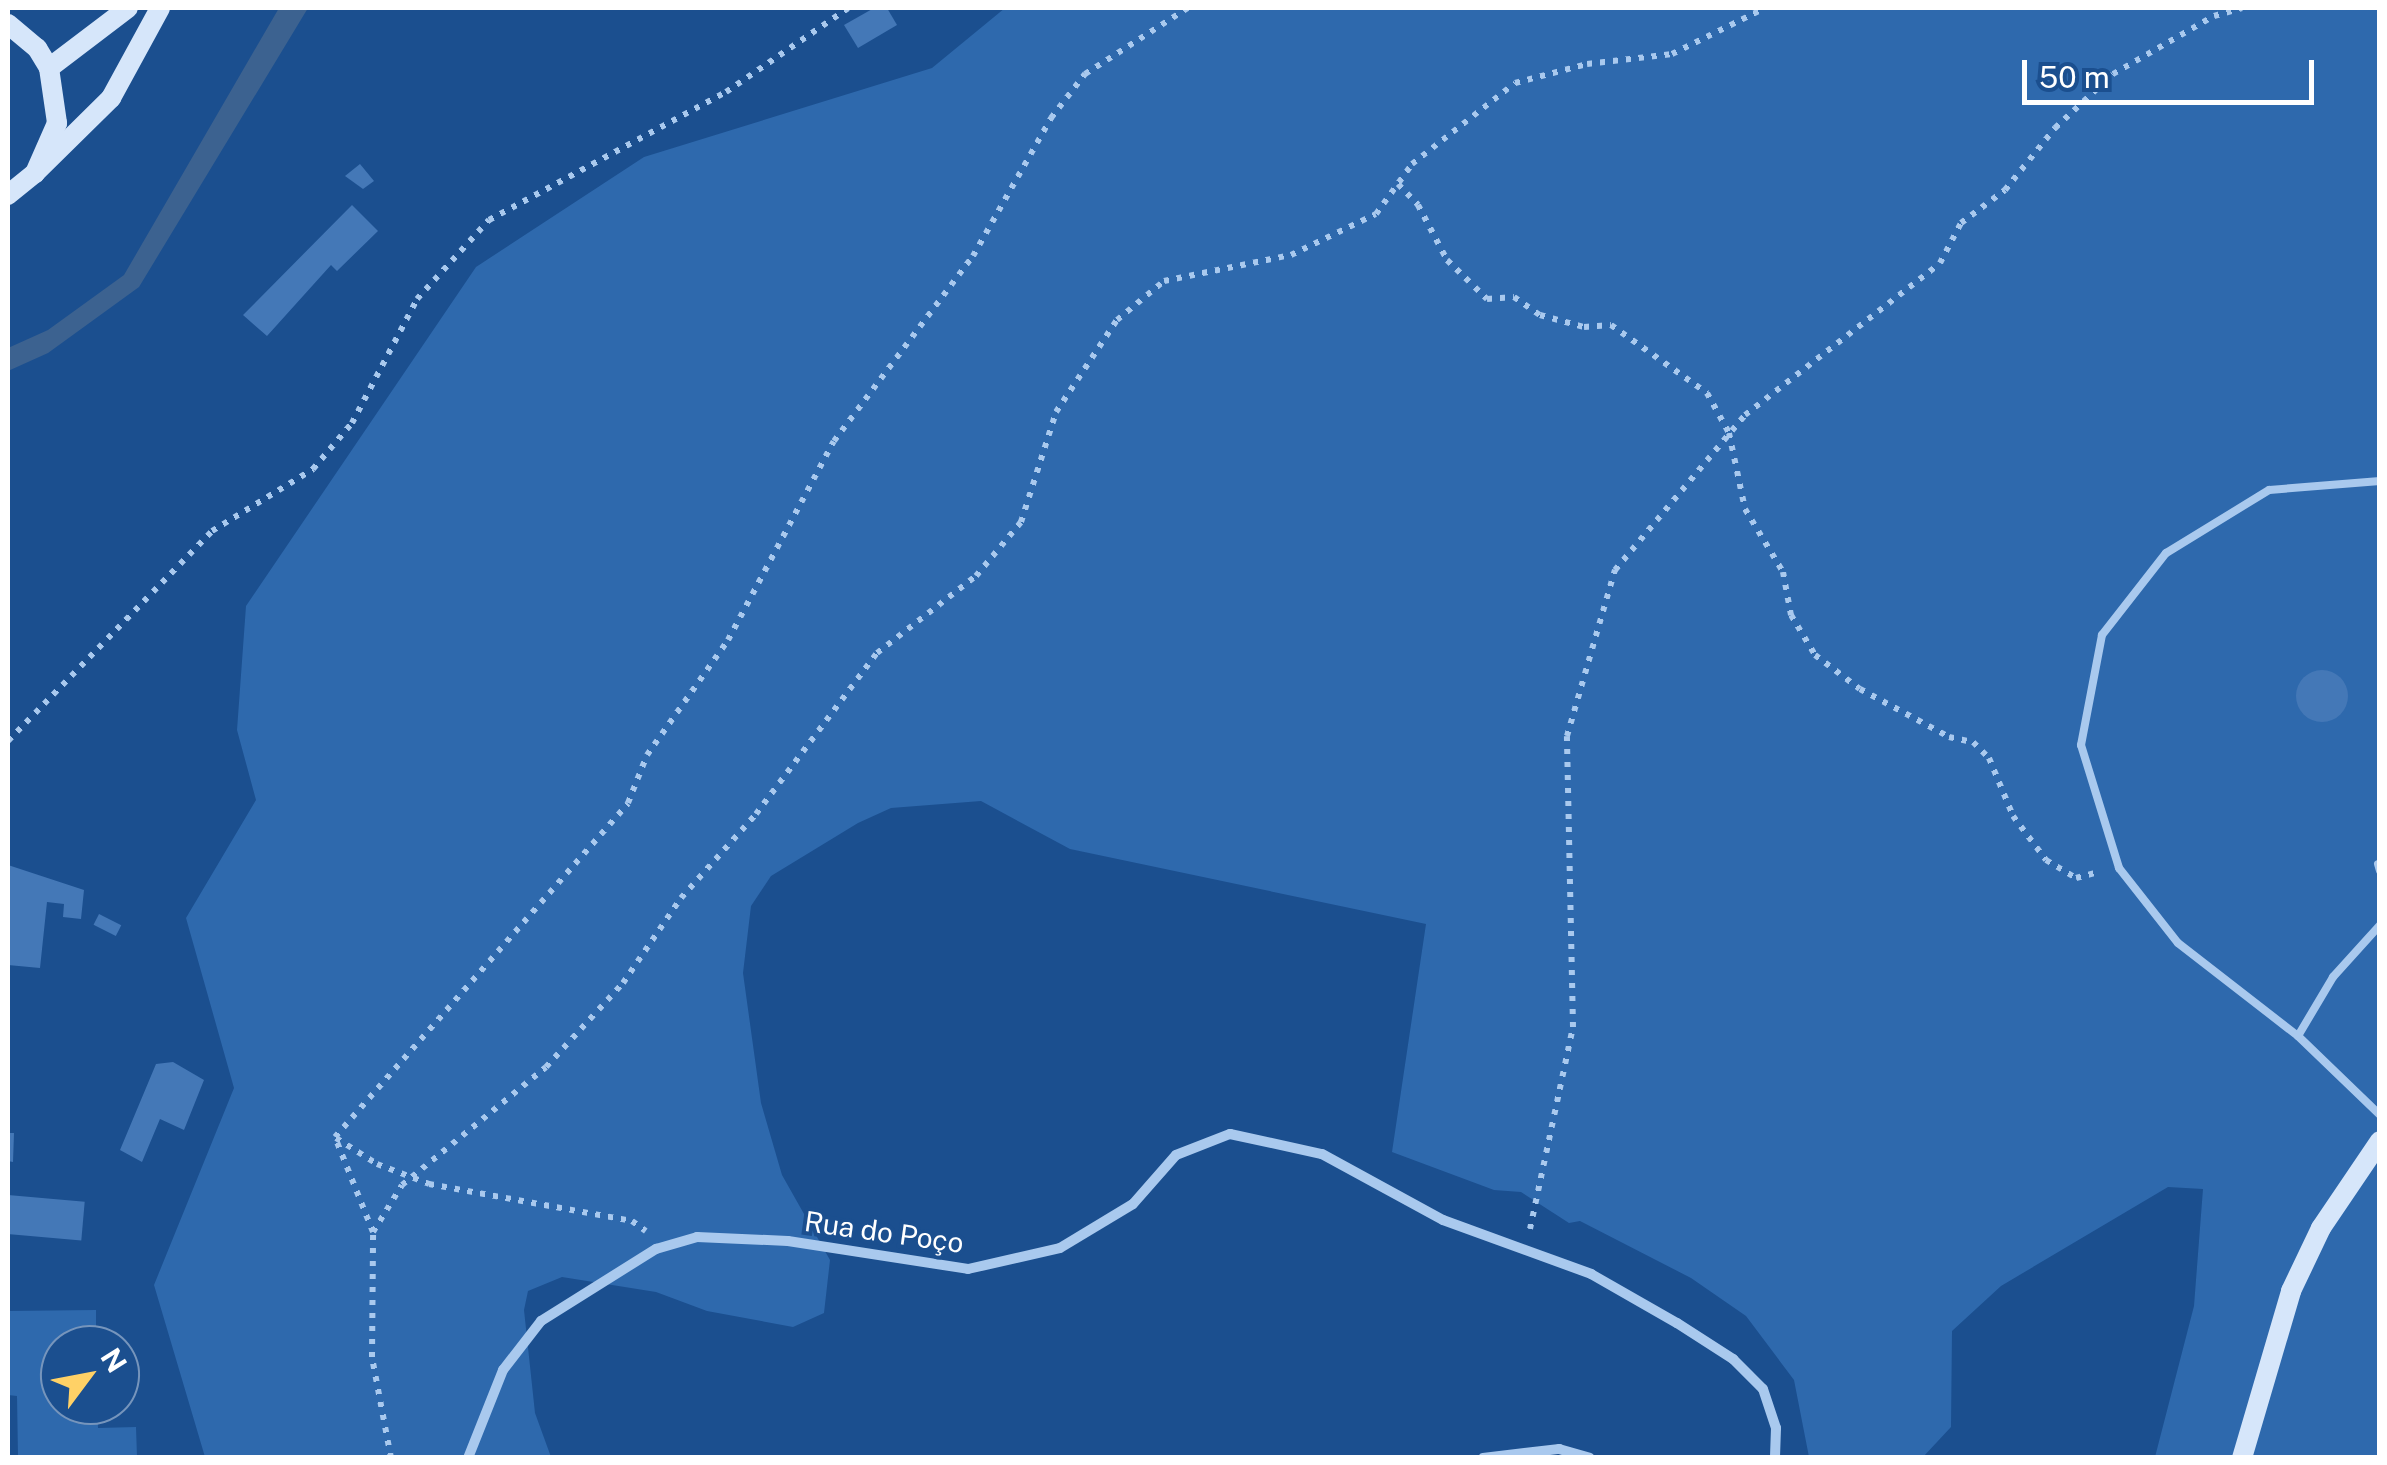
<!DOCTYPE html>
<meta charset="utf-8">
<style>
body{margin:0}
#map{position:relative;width:2387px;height:1465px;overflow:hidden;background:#1b4f8f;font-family:"Public Sans",sans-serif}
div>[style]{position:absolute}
.green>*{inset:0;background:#2e69ad}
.water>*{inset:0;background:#3c6290}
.building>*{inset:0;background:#4478b7;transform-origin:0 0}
.round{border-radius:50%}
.path>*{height:6px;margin-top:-3px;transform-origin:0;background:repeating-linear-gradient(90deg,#a9c9ee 0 5px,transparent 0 13px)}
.lane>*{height:8px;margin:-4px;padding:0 4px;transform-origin:4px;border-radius:4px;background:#a9c9ee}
.street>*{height:10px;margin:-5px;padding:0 5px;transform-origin:5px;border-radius:5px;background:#a9c9ee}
.secondary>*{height:20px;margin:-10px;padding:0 10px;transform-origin:10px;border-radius:10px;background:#d6e6fa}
span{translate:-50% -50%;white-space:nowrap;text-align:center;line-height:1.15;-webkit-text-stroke:8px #1b4f8f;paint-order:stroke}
.street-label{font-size:28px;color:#fff}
.frame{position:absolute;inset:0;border:10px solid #fff;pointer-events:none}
.north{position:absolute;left:40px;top:1325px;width:100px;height:100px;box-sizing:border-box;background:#1b4f8f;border:2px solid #7695bc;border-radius:50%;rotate:58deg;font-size:28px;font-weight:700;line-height:40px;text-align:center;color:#fff}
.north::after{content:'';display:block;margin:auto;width:35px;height:45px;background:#ffd166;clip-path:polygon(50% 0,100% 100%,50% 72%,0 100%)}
.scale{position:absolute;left:2022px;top:60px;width:292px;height:45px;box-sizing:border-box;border:5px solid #fff;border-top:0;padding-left:12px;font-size:30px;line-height:35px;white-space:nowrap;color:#fff;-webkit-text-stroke:8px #1b4f8f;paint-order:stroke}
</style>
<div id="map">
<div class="green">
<div style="clip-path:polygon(1005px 8px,2379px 8px,2379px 1457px,2155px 1457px,2194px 1306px,2203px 1189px,2168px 1187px,2001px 1286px,1952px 1331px,1951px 1427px,1923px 1457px,1809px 1457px,1794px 1380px,1746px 1316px,1691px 1278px,1580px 1221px,1569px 1223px,1521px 1192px,1494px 1190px,1392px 1152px,1426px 924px,1070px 849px,981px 801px,891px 808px,858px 823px,771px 876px,751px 906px,743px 973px,761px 1103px,782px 1175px,830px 1260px,824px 1313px,793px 1327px,707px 1311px,656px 1292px,562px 1277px,528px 1291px,524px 1310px,535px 1413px,551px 1457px,205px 1457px,154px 1285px,234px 1088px,186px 918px,256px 800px,237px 730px,246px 606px,476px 267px,644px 157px,932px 68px)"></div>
<div style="clip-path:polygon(96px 1310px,96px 1345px,60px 1345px,60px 1405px,97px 1405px,98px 1428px,136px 1427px,137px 1457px,18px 1457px,17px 1396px,8px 1395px,8px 1311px)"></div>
</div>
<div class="water">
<div style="clip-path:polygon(279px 8px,308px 8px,139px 287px,48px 353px,8px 371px,8px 348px,48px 330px,124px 275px)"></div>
</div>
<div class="building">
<div style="clip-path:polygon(874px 8px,887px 8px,897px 25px,858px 48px,844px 25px)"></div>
<div style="clip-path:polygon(360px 164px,374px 181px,363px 189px,345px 176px)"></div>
<div style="clip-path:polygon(352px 205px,378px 231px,337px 271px,331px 265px,267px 336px,243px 315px)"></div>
<div class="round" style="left:2296px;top:670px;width:52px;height:52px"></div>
<div style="clip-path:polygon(8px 865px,84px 890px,81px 919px,63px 917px,64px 904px,47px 902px,40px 968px,8px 965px)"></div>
<div style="left:99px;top:914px;width:25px;height:12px;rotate:27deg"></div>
<div style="clip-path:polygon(173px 1062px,204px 1080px,184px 1130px,160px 1119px,142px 1162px,120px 1150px,156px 1064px)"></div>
<div style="clip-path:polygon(8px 1133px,14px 1133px,13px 1162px,8px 1161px)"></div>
<div style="left:8px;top:1195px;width:77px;height:39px;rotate:5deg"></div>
</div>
<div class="path">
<div style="left:1398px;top:184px;width:29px;rotate:46deg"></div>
<div style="left:1418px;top:205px;width:62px;rotate:62.2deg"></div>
<div style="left:1447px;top:260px;width:56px;rotate:44.3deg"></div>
<div style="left:1487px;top:299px;width:27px;rotate:-4deg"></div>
<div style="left:1514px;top:297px;width:32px;rotate:35deg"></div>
<div style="left:1540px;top:315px;width:46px;rotate:15.3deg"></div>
<div style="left:1584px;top:327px;width:27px;rotate:-4deg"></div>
<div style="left:1611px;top:325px;width:118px;rotate:35.3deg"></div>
<div style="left:1707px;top:393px;width:46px;rotate:61.2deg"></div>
<div style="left:1729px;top:433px;width:78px;rotate:78.1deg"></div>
<div style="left:1745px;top:509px;width:74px;rotate:58.9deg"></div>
<div style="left:1783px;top:572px;width:44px;rotate:79.5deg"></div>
<div style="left:1791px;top:615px;width:47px;rotate:59deg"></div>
<div style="left:1815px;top:655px;width:56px;rotate:37.1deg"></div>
<div style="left:1860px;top:689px;width:101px;rotate:28.3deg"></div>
<div style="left:1949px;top:737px;width:25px;rotate:12deg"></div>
<div style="left:1973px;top:742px;width:23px;rotate:45deg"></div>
<div style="left:1989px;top:758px;width:63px;rotate:67.5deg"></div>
<div style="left:2013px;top:816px;width:55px;rotate:53.1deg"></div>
<div style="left:2046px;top:860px;width:35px;rotate:31deg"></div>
<div style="left:2076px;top:878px;width:23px;rotate:-15deg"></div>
<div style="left:8px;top:741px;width:293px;rotate:-45.8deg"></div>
<div style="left:212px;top:531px;width:119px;rotate:-31.5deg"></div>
<div style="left:313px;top:469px;width:60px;rotate:-49.7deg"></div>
<div style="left:352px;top:423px;width:140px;rotate:-62.3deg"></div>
<div style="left:417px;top:299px;width:107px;rotate:-47.7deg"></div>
<div style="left:489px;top:220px;width:269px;rotate:-28.4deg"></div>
<div style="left:726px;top:92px;width:148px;rotate:-34.5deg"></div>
<div style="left:336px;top:1138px;width:49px;rotate:32.4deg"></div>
<div style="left:377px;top:1164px;width:56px;rotate:21deg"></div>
<div style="left:429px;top:1184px;width:206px;rotate:10.3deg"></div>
<div style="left:632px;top:1221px;width:17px;rotate:36deg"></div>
<div style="left:1530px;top:1229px;width:207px;rotate:-78deg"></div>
<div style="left:1573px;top:1027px;width:291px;rotate:-91.2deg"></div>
<div style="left:1567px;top:736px;width:173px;rotate:-73.9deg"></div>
<div style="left:1615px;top:570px;width:202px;rotate:-50deg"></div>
<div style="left:1745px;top:415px;width:247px;rotate:-37.9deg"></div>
<div style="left:1940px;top:263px;width:45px;rotate:-62.3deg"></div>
<div style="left:1961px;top:223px;width:55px;rotate:-36.9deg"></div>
<div style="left:2005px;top:190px;width:80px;rotate:-51.1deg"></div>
<div style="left:2055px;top:128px;width:79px;rotate:-43deg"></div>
<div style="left:2113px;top:74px;width:116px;rotate:-29.9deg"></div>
<div style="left:2214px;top:16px;width:29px;rotate:-16deg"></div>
<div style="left:373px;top:1232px;width:55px;rotate:-58.3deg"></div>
<div style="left:402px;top:1185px;width:186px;rotate:-39.3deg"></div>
<div style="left:546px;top:1067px;width:114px;rotate:-47.5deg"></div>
<div style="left:623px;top:983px;width:103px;rotate:-55.7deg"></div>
<div style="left:681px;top:898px;width:113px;rotate:-48.2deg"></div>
<div style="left:756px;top:814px;width:201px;rotate:-53.1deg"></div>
<div style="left:877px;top:653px;width:125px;rotate:-37.9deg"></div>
<div style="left:976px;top:576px;width:70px;rotate:-50.2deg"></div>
<div style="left:1021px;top:522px;width:115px;rotate:-72.3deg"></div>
<div style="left:1056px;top:412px;width:110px;rotate:-56.5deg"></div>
<div style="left:1117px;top:320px;width:61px;rotate:-39.7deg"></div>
<div style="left:1164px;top:281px;width:130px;rotate:-11.6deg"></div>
<div style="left:1291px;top:255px;width:94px;rotate:-25.8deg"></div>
<div style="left:1376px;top:214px;width:62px;rotate:-54.2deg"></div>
<div style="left:1412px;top:164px;width:131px;rotate:-38.2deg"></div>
<div style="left:1515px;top:83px;width:74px;rotate:-14.8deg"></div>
<div style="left:1587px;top:64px;width:86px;rotate:-6.7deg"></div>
<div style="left:1672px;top:54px;width:104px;rotate:-26.3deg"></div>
<div style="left:391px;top:1458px;width:103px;rotate:-100.7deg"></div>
<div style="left:372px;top:1357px;width:125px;rotate:-89.5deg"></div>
<div style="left:373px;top:1232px;width:102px;rotate:-111.8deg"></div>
<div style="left:335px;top:1137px;width:444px;rotate:-48.7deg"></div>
<div style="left:628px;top:803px;width:52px;rotate:-68.4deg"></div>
<div style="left:647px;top:755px;width:141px;rotate:-54.8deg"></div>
<div style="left:728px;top:640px;width:225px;rotate:-62deg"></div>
<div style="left:834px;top:441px;width:231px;rotate:-53.1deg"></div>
<div style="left:973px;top:256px;width:159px;rotate:-60.5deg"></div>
<div style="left:1051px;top:118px;width:56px;rotate:-52.3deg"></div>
<div style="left:1085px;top:74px;width:122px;rotate:-32.7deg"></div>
</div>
<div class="lane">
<div style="left:2380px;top:481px;width:111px;rotate:175.4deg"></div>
<div style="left:2269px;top:490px;width:121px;rotate:148.5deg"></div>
<div style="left:2166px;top:553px;width:104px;rotate:128deg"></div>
<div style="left:2102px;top:635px;width:112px;rotate:100.8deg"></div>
<div style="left:2081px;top:745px;width:129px;rotate:72.8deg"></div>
<div style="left:2119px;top:868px;width:95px;rotate:51.8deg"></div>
<div style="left:2178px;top:943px;width:152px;rotate:37.8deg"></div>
<div style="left:2298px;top:1036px;width:114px;rotate:43.9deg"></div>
<div style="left:2378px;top:864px;width:7px;rotate:74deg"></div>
<div style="left:2298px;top:1036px;width:69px;rotate:-59.3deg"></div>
<div style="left:2333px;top:977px;width:70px;rotate:-47.9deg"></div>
</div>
<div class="street">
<div style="left:468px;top:1458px;width:95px;rotate:-68.3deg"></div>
<div style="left:503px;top:1370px;width:62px;rotate:-52.2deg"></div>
<div style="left:541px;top:1321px;width:136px;rotate:-32.1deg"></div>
<div style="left:656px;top:1249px;width:43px;rotate:-16.3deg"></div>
<div style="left:697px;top:1237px;width:91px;rotate:2.5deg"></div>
<div style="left:788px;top:1241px;width:182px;rotate:8.8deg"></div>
<div style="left:968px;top:1269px;width:94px;rotate:-12.9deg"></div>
<div style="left:1060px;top:1248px;width:85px;rotate:-31.1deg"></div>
<div style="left:1133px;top:1204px;width:65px;rotate:-48.7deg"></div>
<div style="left:1176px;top:1155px;width:58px;rotate:-21.3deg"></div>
<div style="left:1230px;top:1134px;width:94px;rotate:12.3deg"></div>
<div style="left:1322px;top:1154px;width:138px;rotate:28.6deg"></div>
<div style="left:1443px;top:1220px;width:158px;rotate:20deg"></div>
<div style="left:1591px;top:1274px;width:99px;rotate:29.7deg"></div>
<div style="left:1677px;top:1323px;width:67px;rotate:32.7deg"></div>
<div style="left:1733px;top:1359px;width:42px;rotate:45deg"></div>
<div style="left:1763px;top:1389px;width:41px;rotate:71.6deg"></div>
<div style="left:1776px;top:1428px;width:30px;rotate:92deg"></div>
<div style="left:1483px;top:1458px;width:77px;rotate:-6.8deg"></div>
<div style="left:1559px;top:1449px;width:32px;rotate:16deg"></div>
</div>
<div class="secondary">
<div style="left:8px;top:24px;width:38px;rotate:40deg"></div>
<div style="left:37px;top:48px;width:23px;rotate:59deg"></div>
<div style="left:49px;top:68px;width:56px;rotate:81.7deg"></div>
<div style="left:57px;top:123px;width:55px;rotate:113.7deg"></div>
<div style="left:35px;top:173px;width:35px;rotate:141deg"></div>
<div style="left:49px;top:68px;width:99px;rotate:-37.2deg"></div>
<div style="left:35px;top:173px;width:107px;rotate:-44.6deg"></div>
<div style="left:111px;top:98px;width:102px;rotate:-61.4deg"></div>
<div style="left:2242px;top:1458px;width:174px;rotate:-73.6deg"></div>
<div style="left:2291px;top:1291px;width:70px;rotate:-64.5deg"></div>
<div style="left:2321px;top:1228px;width:105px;rotate:-55.9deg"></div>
</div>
<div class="street-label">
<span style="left:884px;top:1232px;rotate:8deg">Rua do Poço</span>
</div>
<div class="frame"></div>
<div class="north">N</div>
<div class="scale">50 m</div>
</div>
